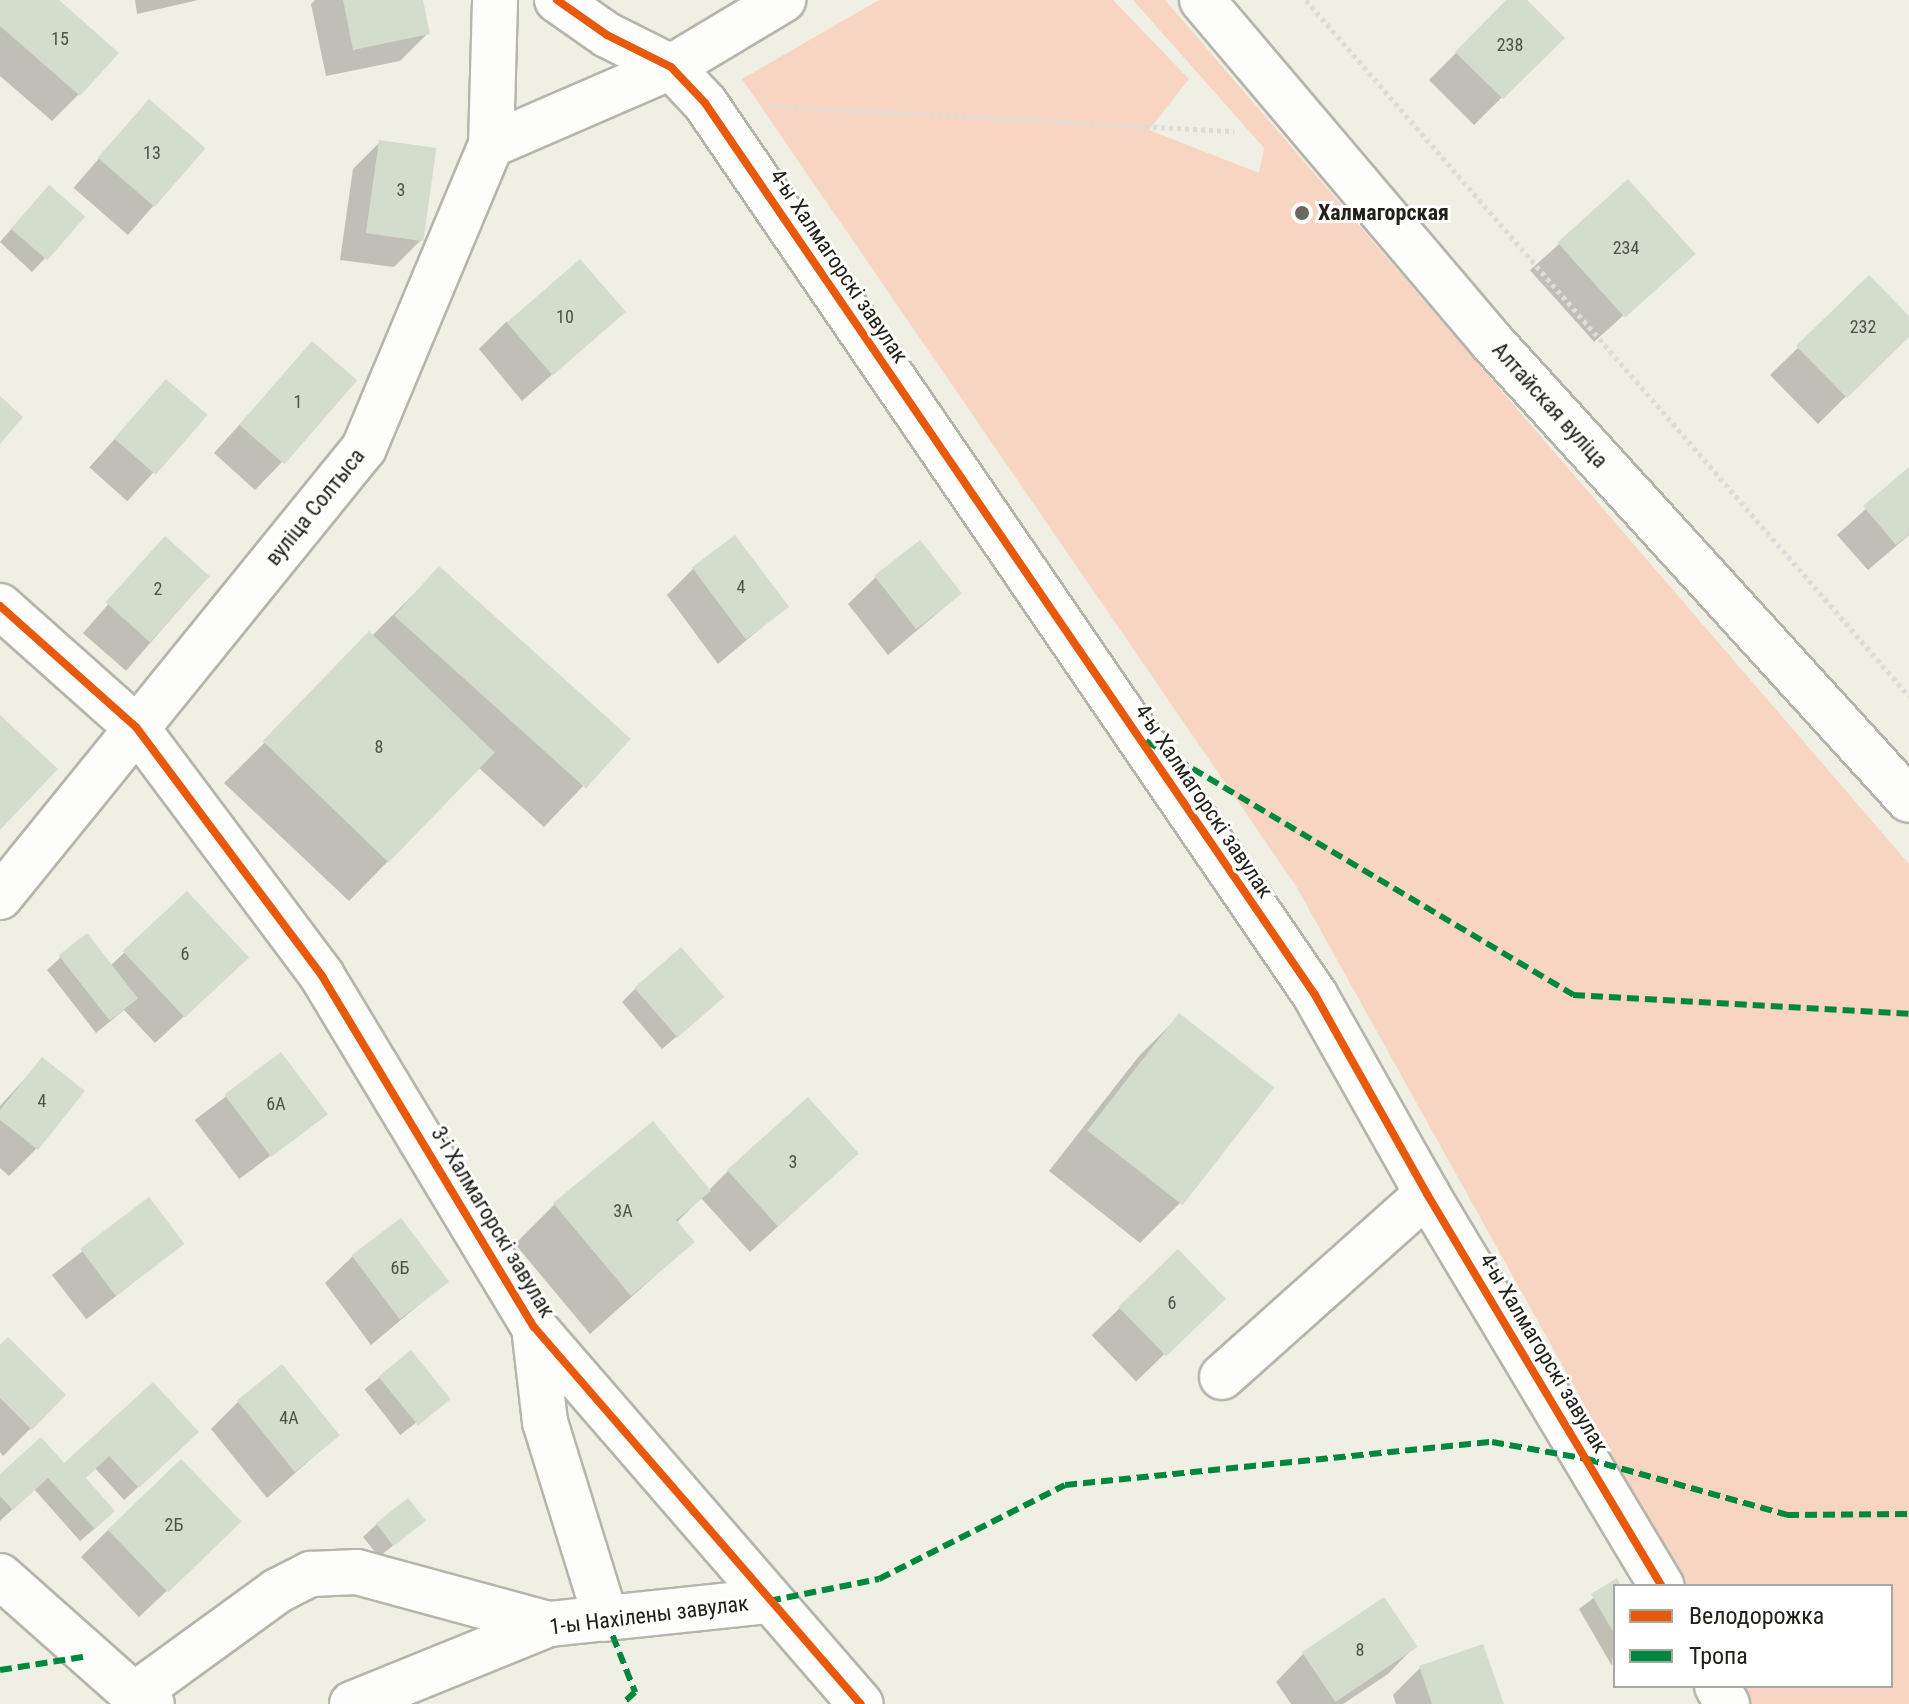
<!DOCTYPE html>
<meta charset="utf-8">
<style>
body{margin:0}
#map{position:relative;width:1909px;height:1704px;overflow:hidden;background:#f0efe4;font-family:"Roboto Condensed",sans-serif}
div>[style]{position:absolute}
.green>*{inset:0;background:#f7d5c2}
.shadow>*{inset:0;background:#0003;transform-origin:0 0}
.building>*{inset:0;background:#d4dccb;transform-origin:0 0}
.path>*{height:5px;margin-top:-2.5px;transform-origin:0;background:repeating-linear-gradient(90deg,#dcdcd9 0 4px,transparent 0 8px)}
.roads{filter:drop-shadow(2px 0 #b5b5ac) drop-shadow(-2px 0 #b5b5ac) drop-shadow(0 2px #b5b5ac) drop-shadow(0 -2px #b5b5ac)}
.minor>*{height:44px;margin:-22px;padding:0 22px;transform-origin:22px;border-radius:22px;background:#fdfdfb}
.major>*{height:44px;margin:-22px;padding:0 22px;transform-origin:22px;border-radius:22px;background:#fdfdfb}
.quiet>*{height:6px;margin-top:-3px;transform-origin:0;background:repeating-linear-gradient(90deg,#00873e 0 12px,transparent 0 18px)}
.cycleway>*{height:8px;margin:-4px;padding:0 4px;transform-origin:4px;border-radius:4px;background:#e8590c}
.dots>*{width:22px;height:22px;translate:-50% -50%;box-sizing:border-box;border:4px solid #fff;border-radius:50%}
span{translate:-50% -50%;white-space:nowrap;text-align:center;line-height:1.15;-webkit-text-stroke:6px #fff;paint-order:stroke}
.number-label{font-size:18px;color:#4f5147}
.number-label span{-webkit-text-stroke-width:0}
.poi-label{font-size:22px;color:#21211a;font-weight:700}
.left{translate:0 -50%;text-align:left}
.street-label{font-size:22px;color:#21211a}
.legend{position:absolute;left:1613px;top:1584px;width:280px;height:104px;box-sizing:border-box;background:#fff;border:2px solid #a6a6a3;margin:0;padding:10px 14px;list-style:none;font-size:24px;color:#21211a}
.legend li{display:flex;align-items:center;gap:16px;height:40px}
.legend b{width:40px;border:2px solid #a6a6a3}
</style>
<div id="map">
<div class="green">
<div style="clip-path:polygon(879px 0,1113px 0,1189px 79px,1149px 130px,1259px 173px,1264px 148px,1133px 0,1165px 0,1909px 864px,1909px 1704px,1750px 1704px,1740px 1686px,1891px 1686px,1891px 1586px,1685px 1586px,1296px 886px,742px 79px)"></div>
</div>
<div class="shadow">
<div style="clip-path:polygon(0 0,56px 0,79px 94px,52px 121px,0 76px)"></div>
<div style="clip-path:polygon(135px 0,198px 0,137px 14px)"></div>
<div style="clip-path:polygon(315px 0,421px 0,427px 34px,400px 61px,326px 76px,311px 4px)"></div>
<div style="clip-path:polygon(1509px 0,1524px 0,1562px 38px,1474px 125px,1429px 80px)"></div>
<div style="left:149px;top:101px;width:72px;height:115px;rotate:41deg"></div>
<div style="clip-path:polygon(380px 142px,421px 240px,394px 267px,340px 260px,353px 169px)"></div>
<div style="left:1628px;top:182px;width:96px;height:132px;rotate:48deg"></div>
<div style="clip-path:polygon(36px 201px,45px 258px,32px 272px,0 242px)"></div>
<div style="clip-path:polygon(1869px 278px,1909px 319px,1909px 334px,1818px 424px,1770px 375px)"></div>
<div style="clip-path:polygon(623px 312px,522px 401px,479px 349px,506px 322px)"></div>
<div style="clip-path:polygon(312px 344px,282px 462px,255px 490px,214px 453px)"></div>
<div style="left:167px;top:381px;width:51px;height:116px;rotate:42deg"></div>
<div style="clip-path:polygon(1909px 470px,1909px 535px,1868px 570px,1837px 535px)"></div>
<div style="left:165px;top:539px;width:57px;height:125px;rotate:41deg"></div>
<div style="clip-path:polygon(694px 568px,786px 607px,718px 664px,667px 595px)"></div>
<div style="clip-path:polygon(439px 569px,628px 739px,544px 827px,479px 768px,349px 901px,224px 783px)"></div>
<div style="clip-path:polygon(876px 577px,960px 594px,888px 655px,848px 604px)"></div>
<div style="clip-path:polygon(187px 894px,219px 984px,155px 1043px,124px 1010px,96px 1033px,47px 970px,61px 957px,110px 966px)"></div>
<div style="clip-path:polygon(635px 989px,708px 1010px,662px 1049px,622px 1002px)"></div>
<div style="clip-path:polygon(1179px 1016px,1271px 1088px,1180px 1203px,1140px 1243px,1049px 1171px,1139px 1056px)"></div>
<div style="left:281px;top:1055px;width:74px;height:108px;rotate:53deg"></div>
<div style="clip-path:polygon(42px 1060px,37px 1148px,9px 1176px,0 1168px,0 1106px)"></div>
<div style="clip-path:polygon(857px 1154px,750px 1252px,701px 1198px,676px 1223px,693px 1242px,590px 1334px,515px 1244px,555px 1204px,708px 1191px,728px 1171px)"></div>
<div style="left:148px;top:1200px;width:56px;height:122px;rotate:52deg"></div>
<div style="left:1178px;top:1252px;width:64px;height:120px;rotate:46deg"></div>
<div style="clip-path:polygon(353px 1256px,446px 1282px,371px 1345px,325px 1283px)"></div>
<div style="clip-path:polygon(0 1348px,64px 1395px,3px 1456px,0 1452px)"></div>
<div style="left:411px;top:1353px;width:58px;height:59px;rotate:52deg"></div>
<div style="clip-path:polygon(153px 1384px,183px 1446px,124px 1500px,95px 1468px,83px 1478px,100px 1524px,80px 1541px,34px 1489px,0 1521px,0 1477px,64px 1466px)"></div>
<div style="clip-path:polygon(238px 1402px,338px 1435px,267px 1498px,211px 1429px)"></div>
<div style="clip-path:polygon(423px 1521px,379px 1557px,363px 1537px,377px 1524px)"></div>
<div style="clip-path:polygon(108px 1530px,211px 1549px,139px 1617px,81px 1557px)"></div>
<div style="clip-path:polygon(1616px 1581px,1619px 1586px,1612px 1666px,1579px 1609px)"></div>
<div style="clip-path:polygon(1415px 1646px,1388px 1674px,1343px 1704px,1291px 1704px,1276px 1682px,1303px 1654px)"></div>
<div style="clip-path:polygon(1420px 1668px,1502px 1704px,1396px 1704px,1393px 1695px)"></div>
</div>
<div class="building">
<div style="clip-path:polygon(0 0,59px 0,119px 53px,80px 96px,0 26px)"></div>
<div style="clip-path:polygon(343px 0,423px 0,430px 34px,353px 50px)"></div>
<div style="clip-path:polygon(1506px 0,1527px 0,1565px 38px,1503px 99px,1455px 52px)"></div>
<div style="left:149px;top:99px;width:75px;height:78px;rotate:41deg"></div>
<div style="left:379px;top:140px;width:58px;height:94px;rotate:8deg"></div>
<div style="left:1628px;top:179px;width:101px;height:95px;rotate:48deg"></div>
<div style="left:49px;top:185px;width:48px;height:58px;rotate:41deg"></div>
<div style="left:580px;top:259px;width:70px;height:97px;rotate:49deg"></div>
<div style="clip-path:polygon(1869px 275px,1909px 316px,1909px 337px,1847px 398px,1796px 346px)"></div>
<div style="left:312px;top:341px;width:60px;height:111px;rotate:41deg"></div>
<div style="left:166px;top:379px;width:55px;height:79px;rotate:41deg"></div>
<div style="clip-path:polygon(0 396px,23px 417px,0 444px)"></div>
<div style="clip-path:polygon(1909px 467px,1909px 534px,1896px 545px,1863px 506px)"></div>
<div style="left:735px;top:535px;width:90px;height:54px;rotate:53deg"></div>
<div style="left:165px;top:536px;width:60px;height:89px;rotate:42deg"></div>
<div style="left:920px;top:540px;width:68px;height:58px;rotate:52deg"></div>
<div style="left:439px;top:566px;width:258px;height:67px;rotate:42deg"></div>
<div style="left:369px;top:631px;width:175px;height:153px;rotate:44deg"></div>
<div style="clip-path:polygon(0 715px,58px 769px,0 830px)"></div>
<div style="left:187px;top:891px;width:91px;height:88px;rotate:47deg"></div>
<div style="left:87px;top:933px;width:83px;height:36px;rotate:52deg"></div>
<div style="left:681px;top:947px;width:66px;height:62px;rotate:49deg"></div>
<div style="left:1179px;top:1013px;width:121px;height:149px;rotate:38deg"></div>
<div style="left:281px;top:1052px;width:78px;height:71px;rotate:53deg"></div>
<div style="clip-path:polygon(42px 1057px,85px 1091px,38px 1150px,0 1120px,0 1110px)"></div>
<div style="left:808px;top:1097px;width:76px;height:109px;rotate:48deg"></div>
<div style="clip-path:polygon(653px 1121px,711px 1191px,676px 1220px,695px 1242px,631px 1296px,553px 1203px)"></div>
<div style="left:149px;top:1197px;width:59px;height:86px;rotate:53deg"></div>
<div style="left:401px;top:1218px;width:80px;height:62px;rotate:53deg"></div>
<div style="left:1178px;top:1249px;width:69px;height:83px;rotate:46deg"></div>
<div style="clip-path:polygon(8px 1337px,66px 1395px,32px 1430px,0 1398px,0 1345px)"></div>
<div style="left:411px;top:1350px;width:63px;height:42px;rotate:51deg"></div>
<div style="left:282px;top:1364px;width:92px;height:58px;rotate:51deg"></div>
<div style="clip-path:polygon(153px 1382px,199px 1432px,139px 1488px,109px 1456px,86px 1478px,115px 1511px,95px 1529px,48px 1478px,13px 1510px,0 1496px,0 1474px,41px 1437px,64px 1463px)"></div>
<div style="left:181px;top:1459px;width:87px;height:102px;rotate:46deg"></div>
<div style="left:408px;top:1498px;width:29px;height:41px;rotate:52deg"></div>
<div style="clip-path:polygon(1617px 1578px,1621px 1586px,1615px 1586px,1615px 1635px,1591px 1594px)"></div>
<div style="left:1384px;top:1597px;width:60px;height:99px;rotate:56deg"></div>
<div style="clip-path:polygon(1483px 1644px,1504px 1704px,1432px 1704px,1419px 1666px)"></div>
</div>
<div class="path">
<div style="left:1306px;top:0;width:921px;rotate:49.1deg"></div>
<div style="left:770px;top:106px;width:465px;rotate:3.1deg"></div>
</div>
<div class="roads">
<div class="minor">
<div style="left:557px;top:0;width:61px;rotate:35deg"></div>
<div style="left:607px;top:35px;width:72px;rotate:26.6deg"></div>
<div style="left:671px;top:67px;width:50px;rotate:46.6deg"></div>
<div style="left:705px;top:103px;width:1081px;rotate:55.63deg"></div>
<div style="left:1315px;top:995px;width:228px;rotate:60.6deg"></div>
<div style="left:1427px;top:1194px;width:457px;rotate:59.1deg"></div>
<div style="left:491px;top:145px;width:196px;rotate:-23.4deg"></div>
<div style="left:671px;top:67px;width:131px;rotate:-30.9deg"></div>
<div style="left:0;top:606px;width:182px;rotate:41.7deg"></div>
<div style="left:136px;top:727px;width:311px;rotate:53.2deg"></div>
<div style="left:322px;top:976px;width:410px;rotate:58.9deg"></div>
<div style="left:534px;top:1327px;width:499px;rotate:49.1deg"></div>
<div style="left:0;top:897px;width:578px;rotate:-50.97deg"></div>
<div style="left:364px;top:448px;width:329px;rotate:-67.3deg"></div>
<div style="left:491px;top:145px;width:145px;rotate:-88.4deg"></div>
<div style="left:534px;top:1327px;width:96px;rotate:83.4deg"></div>
<div style="left:545px;top:1422px;width:206px;rotate:72.8deg"></div>
<div style="left:1222px;top:1377px;width:275px;rotate:-41.8deg"></div>
<div style="left:0;top:1576px;width:179px;rotate:41.6deg"></div>
<div style="left:134px;top:1695px;width:20px;rotate:27deg"></div>
<div style="left:1717px;top:1686px;width:21px;rotate:61deg"></div>
<div style="left:134px;top:1695px;width:177px;rotate:-36deg"></div>
<div style="left:277px;top:1591px;width:38px;rotate:-27deg"></div>
<div style="left:311px;top:1574px;width:46px;rotate:-2.5deg"></div>
<div style="left:357px;top:1572px;width:199px;rotate:15.2deg"></div>
<div style="left:352px;top:1704px;width:213px;rotate:-22.1deg"></div>
<div style="left:549px;top:1624px;width:221px;rotate:-6deg"></div>
</div>
<div class="major">
<div style="left:1202px;top:0;width:448px;rotate:49.7deg"></div>
<div style="left:1492px;top:342px;width:619px;rotate:47.68deg"></div>
</div>
</div>
<div class="quiet">
<div style="left:1146px;top:741px;width:497px;rotate:30.7deg"></div>
<div style="left:1573px;top:995px;width:337px;rotate:3.2deg"></div>
<div style="left:769px;top:1601px;width:112px;rotate:-11.3deg"></div>
<div style="left:879px;top:1579px;width:208px;rotate:-26.8deg"></div>
<div style="left:1065px;top:1485px;width:429px;rotate:-5.8deg"></div>
<div style="left:1492px;top:1442px;width:97px;rotate:10.1deg"></div>
<div style="left:1587px;top:1459px;width:208px;rotate:15.6deg"></div>
<div style="left:1787px;top:1515px;width:122px;rotate:-0.5deg"></div>
<div style="left:606px;top:1619px;width:79px;rotate:68.3deg"></div>
<div style="left:635px;top:1692px;width:18px;rotate:137deg"></div>
<div style="left:0;top:1670px;width:90px;rotate:-8.9deg"></div>
</div>
<div class="cycleway">
<div style="left:557px;top:0;width:61px;rotate:35deg"></div>
<div style="left:607px;top:35px;width:72px;rotate:26.6deg"></div>
<div style="left:671px;top:67px;width:50px;rotate:46.6deg"></div>
<div style="left:705px;top:103px;width:1081px;rotate:55.63deg"></div>
<div style="left:1315px;top:995px;width:228px;rotate:60.6deg"></div>
<div style="left:1427px;top:1194px;width:457px;rotate:59.1deg"></div>
<div style="left:0;top:606px;width:182px;rotate:41.7deg"></div>
<div style="left:136px;top:727px;width:311px;rotate:53.2deg"></div>
<div style="left:322px;top:976px;width:410px;rotate:58.9deg"></div>
<div style="left:534px;top:1327px;width:499px;rotate:49.1deg"></div>
</div>
<div class="dots">
<div style="left:1302px;top:213px;background:#696961"></div>
</div>
<div class="number-label">
<span style="left:60px;top:39px">15</span>
<span style="left:1510px;top:45px">238</span>
<span style="left:152px;top:153px">13</span>
<span style="left:401px;top:190px">3</span>
<span style="left:1626px;top:248px">234</span>
<span style="left:565px;top:317px">10</span>
<span style="left:1863px;top:327px">232</span>
<span style="left:298px;top:402px">1</span>
<span style="left:741px;top:587px">4</span>
<span style="left:158px;top:589px">2</span>
<span style="left:379px;top:747px">8</span>
<span style="left:185px;top:954px">6</span>
<span style="left:42px;top:1101px">4</span>
<span style="left:276px;top:1104px">6А</span>
<span style="left:793px;top:1162px">3</span>
<span style="left:623px;top:1211px">3А</span>
<span style="left:400px;top:1268px">6Б</span>
<span style="left:1172px;top:1303px">6</span>
<span style="left:289px;top:1418px">4А</span>
<span style="left:174px;top:1525px">2Б</span>
<span style="left:1360px;top:1650px">8</span>
</div>
<div class="poi-label">
<span class="left" style="left:1318px;top:213px">Халмагорская</span>
</div>
<div class="street-label">
<span style="left:839px;top:266px;rotate:56deg">4-ы Халмагорскі завулак</span>
<span style="left:1550px;top:405px;rotate:48deg">Алтайская вуліца</span>
<span style="left:315px;top:507px;rotate:-51deg">вуліца Солтыса</span>
<span style="left:1204px;top:801px;rotate:56deg">4-ы Халмагорскі завулак</span>
<span style="left:493px;top:1222px;rotate:59deg">3-і Халмагорскі завулак</span>
<span style="left:1544px;top:1353px;rotate:59deg">4-ы Халмагорскі завулак</span>
<span style="left:649px;top:1615px;rotate:-7deg">1-ы Нахілены завулак</span>
</div>
<ul class="legend">
<li><b style="height:10px;background:#e8590c"></b>Велодорожка</li>
<li><b style="height:10px;background:#00873e"></b>Тропа</li>
</ul>
</div>
